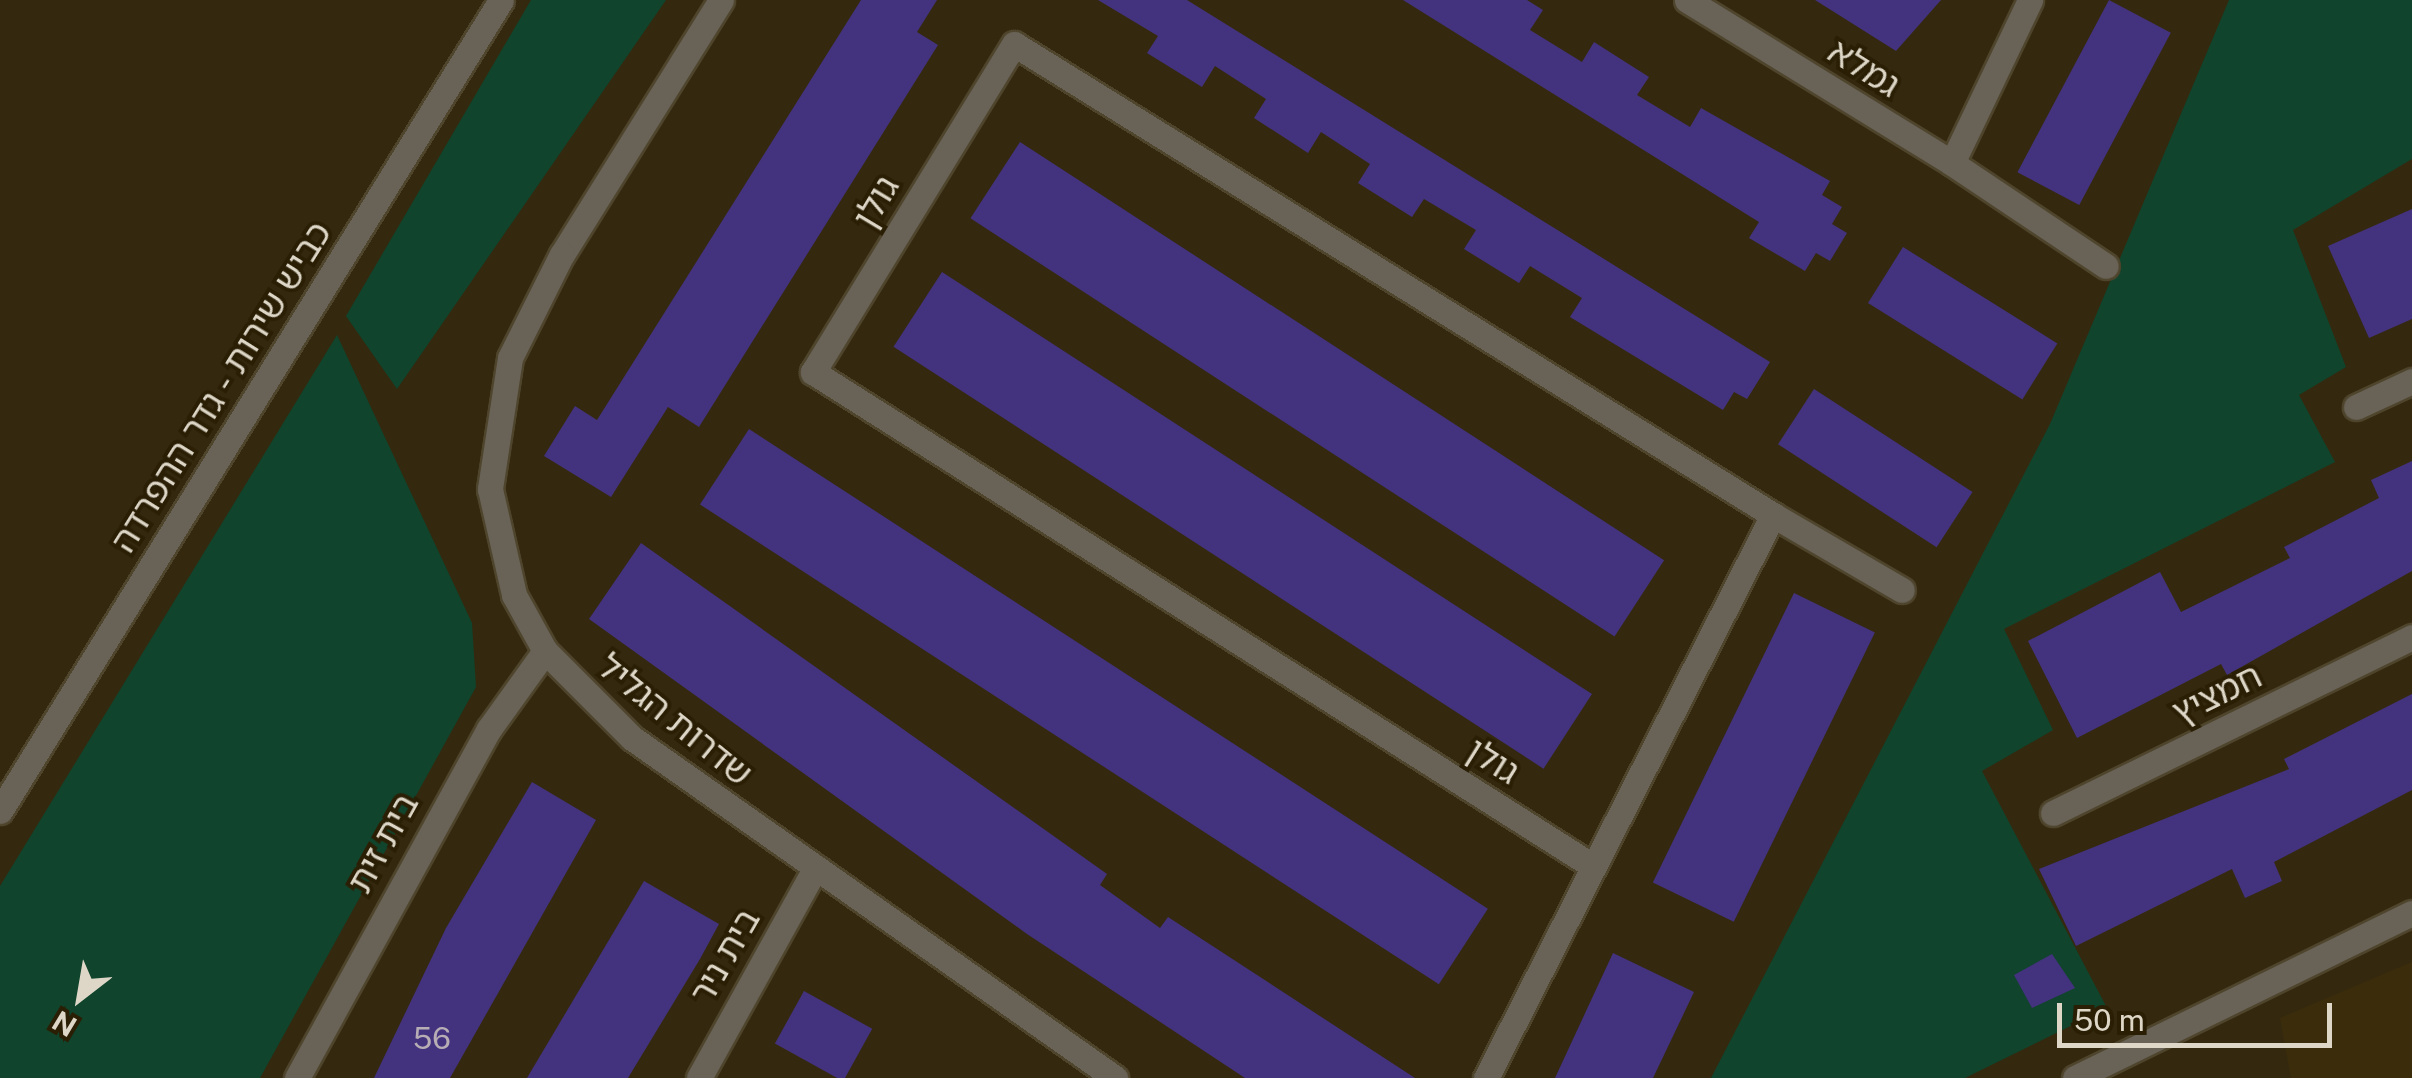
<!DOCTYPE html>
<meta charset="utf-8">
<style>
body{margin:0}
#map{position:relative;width:2412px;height:1078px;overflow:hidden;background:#34290f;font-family:"Public Sans","Noto Sans Hebrew",sans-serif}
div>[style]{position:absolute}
.built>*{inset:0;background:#3b2d0b}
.green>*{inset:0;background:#10442c}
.building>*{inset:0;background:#43327d;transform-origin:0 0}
.roads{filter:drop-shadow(2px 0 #4f452d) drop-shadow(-2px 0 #4f452d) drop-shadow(0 2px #4f452d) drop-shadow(0 -2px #4f452d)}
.minor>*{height:25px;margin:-12.5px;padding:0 12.5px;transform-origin:12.5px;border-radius:12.5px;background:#696257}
.tertiary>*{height:25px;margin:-12.5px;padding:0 12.5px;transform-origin:12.5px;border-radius:12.5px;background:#696257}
span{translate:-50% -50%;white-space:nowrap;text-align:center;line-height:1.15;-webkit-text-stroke:8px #2a1f05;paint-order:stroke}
.number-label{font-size:30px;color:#b7aeb5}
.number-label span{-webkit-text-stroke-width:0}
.street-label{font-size:35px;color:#ded7c8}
.north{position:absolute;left:30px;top:948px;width:100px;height:100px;-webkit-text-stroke:8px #2a1f05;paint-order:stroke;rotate:211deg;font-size:28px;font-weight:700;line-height:40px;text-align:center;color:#ded7c8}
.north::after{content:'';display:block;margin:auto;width:35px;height:45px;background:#ded7c8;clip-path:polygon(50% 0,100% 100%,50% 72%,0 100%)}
.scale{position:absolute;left:2057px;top:1003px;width:275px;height:45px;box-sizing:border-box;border:5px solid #ded7c8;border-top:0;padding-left:12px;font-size:30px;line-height:35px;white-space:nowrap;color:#ded7c8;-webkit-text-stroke:8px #2a1f05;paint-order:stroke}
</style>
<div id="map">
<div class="built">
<div style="clip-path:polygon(2412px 962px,2412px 1078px,2291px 1078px,2280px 1018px)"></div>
</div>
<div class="green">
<div style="clip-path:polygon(531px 0,666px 0,397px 389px,346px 316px)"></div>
<div style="clip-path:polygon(2229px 0,2412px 0,2412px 159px,2293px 230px,2346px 367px,2299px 395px,2335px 462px,2004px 629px,2053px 730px,1982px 771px,2107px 1008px,1965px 1078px,1711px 1078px,2050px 424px)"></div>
<div style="clip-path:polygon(337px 335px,472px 623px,476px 687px,260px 1078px,0 1078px,0 886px)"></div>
</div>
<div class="building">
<div style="clip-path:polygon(861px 0,937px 0,917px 32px,938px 45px,699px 427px,668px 407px,611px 497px,544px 456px,575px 406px,597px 420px)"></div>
<div style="clip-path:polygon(1098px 0,1187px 0,1770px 362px,1747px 399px,1734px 392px,1723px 410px,1570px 317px,1582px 298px,1530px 266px,1519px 283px,1464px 249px,1476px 230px,1424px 199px,1412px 217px,1358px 183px,1370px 164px,1321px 132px,1308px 153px,1254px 118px,1266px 99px,1215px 66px,1202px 87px,1147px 53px,1158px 36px)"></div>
<div style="clip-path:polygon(1403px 0,1527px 0,1543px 10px,1530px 30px,1582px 62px,1594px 42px,1649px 77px,1637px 95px,1690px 127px,1701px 108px,1830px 181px,1822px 195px,1842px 207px,1832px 224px,1847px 233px,1830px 261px,1816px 253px,1805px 271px,1749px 238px,1759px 222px)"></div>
<div style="clip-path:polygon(1815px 0,1941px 0,1896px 51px)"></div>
<div style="left:2109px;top:0;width:70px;height:195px;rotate:28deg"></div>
<div style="left:1020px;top:142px;width:768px;height:91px;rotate:33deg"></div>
<div style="clip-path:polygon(2412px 209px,2412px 319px,2369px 338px,2328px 246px)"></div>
<div style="left:1903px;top:247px;width:182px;height:66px;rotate:32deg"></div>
<div style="left:942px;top:272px;width:775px;height:89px;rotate:33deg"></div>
<div style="left:1814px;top:389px;width:189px;height:66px;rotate:33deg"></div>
<div style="left:749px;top:429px;width:881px;height:90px;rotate:33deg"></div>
<div style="clip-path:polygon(2412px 461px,2412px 571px,2227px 675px,2221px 664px,2077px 738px,2028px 641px,2160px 572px,2181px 612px,2290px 558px,2284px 547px,2379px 498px,2371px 480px)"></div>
<div style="clip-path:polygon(641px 543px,1107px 874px,1100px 885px,1160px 928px,1168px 917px,1415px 1078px,1245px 1078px,1027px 934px,589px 619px)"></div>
<div style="left:1794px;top:593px;width:90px;height:322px;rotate:26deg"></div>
<div style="clip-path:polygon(2412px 694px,2412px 790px,2274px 862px,2282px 881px,2245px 898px,2232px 869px,2076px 946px,2039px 869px,2289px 769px,2284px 759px)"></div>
<div style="clip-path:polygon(532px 782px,596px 820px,450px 1078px,374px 1078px,446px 928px)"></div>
<div style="clip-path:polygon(644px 881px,719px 924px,700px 959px,628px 1078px,527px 1078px)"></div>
<div style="clip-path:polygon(1613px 953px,1694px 992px,1653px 1078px,1555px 1078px)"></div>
<div style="clip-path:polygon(2052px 954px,2075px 988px,2032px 1008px,2014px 975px)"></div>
<div style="left:804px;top:991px;width:78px;height:60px;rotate:29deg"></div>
</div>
<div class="roads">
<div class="minor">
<div style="left:1687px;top:0;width:311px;rotate:31.6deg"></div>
<div style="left:1952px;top:163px;width:181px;rotate:-64.4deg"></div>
<div style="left:1952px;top:163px;width:185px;rotate:33.8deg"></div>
<div style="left:2356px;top:407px;width:62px;rotate:-24.9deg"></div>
<div style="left:1773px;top:515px;width:149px;rotate:30.2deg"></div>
<div style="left:0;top:811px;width:953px;rotate:-58.29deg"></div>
<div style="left:2053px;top:813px;width:400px;rotate:-26.1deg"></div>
<div style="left:297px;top:1078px;width:398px;rotate:-61.2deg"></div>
<div style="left:489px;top:729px;width:96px;rotate:-54.3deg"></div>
<div style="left:699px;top:1078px;width:239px;rotate:-61deg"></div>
<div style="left:1486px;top:1078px;width:632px;rotate:-62.99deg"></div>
<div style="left:1773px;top:515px;width:893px;rotate:-148.18deg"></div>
<div style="left:1014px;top:44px;width:385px;rotate:121.5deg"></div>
<div style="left:813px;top:372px;width:921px;rotate:32.36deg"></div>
</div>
<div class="tertiary">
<div style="left:721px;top:0;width:300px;rotate:122deg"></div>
<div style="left:562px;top:254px;width:116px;rotate:116.6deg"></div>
<div style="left:510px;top:358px;width:133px;rotate:98.7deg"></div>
<div style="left:490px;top:489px;width:109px;rotate:77.2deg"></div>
<div style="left:514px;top:595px;width:64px;rotate:61deg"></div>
<div style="left:545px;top:651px;width:123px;rotate:45deg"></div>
<div style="left:632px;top:738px;width:591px;rotate:35.14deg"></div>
<div style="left:2075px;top:1078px;width:375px;rotate:-26.1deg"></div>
</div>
</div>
<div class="number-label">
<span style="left:432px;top:1038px">56</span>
</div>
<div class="street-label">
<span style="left:1864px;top:68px;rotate:32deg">גמלא</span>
<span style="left:876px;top:202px;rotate:-59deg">גולן</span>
<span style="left:221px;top:387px;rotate:-58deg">כביש שירות - גדר ההפרדה</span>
<span style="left:2217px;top:694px;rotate:-26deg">חמציץ</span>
<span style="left:675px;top:720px;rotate:39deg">שדרות הגליל</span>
<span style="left:1493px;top:761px;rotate:32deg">גולן</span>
<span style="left:383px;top:843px;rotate:-61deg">בית זית</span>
<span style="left:725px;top:956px;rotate:-60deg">בית ניר</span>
</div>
<div class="north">N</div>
<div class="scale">50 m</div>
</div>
